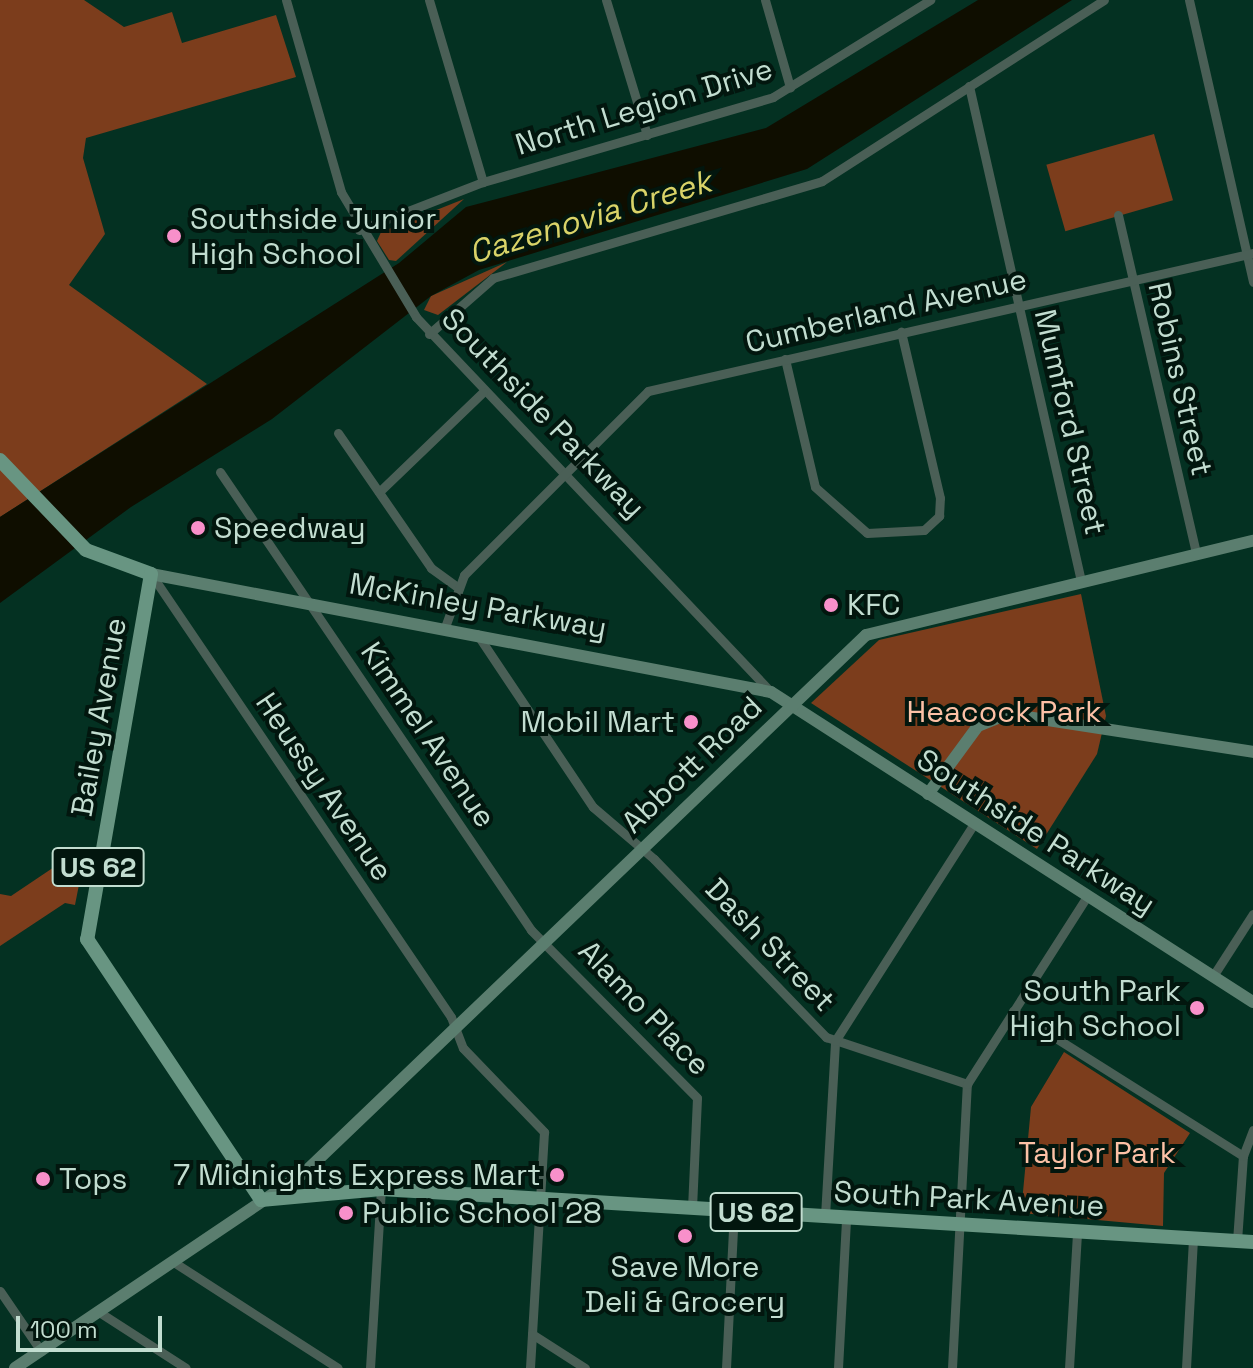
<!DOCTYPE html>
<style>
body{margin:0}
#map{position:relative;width:1253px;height:1368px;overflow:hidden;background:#043122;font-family:"Space Grotesk",sans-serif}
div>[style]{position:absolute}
.green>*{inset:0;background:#7c3d1c;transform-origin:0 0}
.water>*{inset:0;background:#0f0e00}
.street>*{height:9px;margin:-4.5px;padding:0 4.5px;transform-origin:4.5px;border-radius:4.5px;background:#4a5f56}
.secondary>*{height:12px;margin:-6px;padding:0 6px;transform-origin:6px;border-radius:6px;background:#5b7e6f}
.primary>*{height:14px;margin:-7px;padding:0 7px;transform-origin:7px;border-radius:7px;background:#689582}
.dots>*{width:22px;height:22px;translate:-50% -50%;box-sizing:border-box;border:4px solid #02160e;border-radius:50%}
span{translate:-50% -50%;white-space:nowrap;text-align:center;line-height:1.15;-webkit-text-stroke:8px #02160e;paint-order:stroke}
.shield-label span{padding:2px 6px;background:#02160e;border:2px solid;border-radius:6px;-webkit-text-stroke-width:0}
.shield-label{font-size:28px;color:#c2ddd0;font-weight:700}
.street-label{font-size:30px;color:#c2ddd0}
.poi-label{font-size:30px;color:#c2ddd0}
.left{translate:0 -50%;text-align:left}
.right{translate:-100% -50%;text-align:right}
.park-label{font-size:30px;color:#fcc1a6}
.water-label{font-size:32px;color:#d9d368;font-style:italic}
.scale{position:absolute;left:16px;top:1316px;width:146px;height:36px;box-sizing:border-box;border:4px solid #c2ddd0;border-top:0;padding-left:10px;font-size:24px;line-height:28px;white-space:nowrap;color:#c2ddd0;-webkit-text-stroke:6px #02160e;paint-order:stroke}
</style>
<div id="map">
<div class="green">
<div style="clip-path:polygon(0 0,84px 0,124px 27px,172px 12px,182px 43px,276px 15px,296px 77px,86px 138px,83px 158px,105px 234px,69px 285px,207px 384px,0 517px)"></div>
<div style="left:1154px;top:134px;width:69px;height:112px;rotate:74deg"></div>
<div style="clip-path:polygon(464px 199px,396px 261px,389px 260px,377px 241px,381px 232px)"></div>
<div style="clip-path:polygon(507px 262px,438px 315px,424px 310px,431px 296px)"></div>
<div style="clip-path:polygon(1081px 594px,1106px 716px,1097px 754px,1037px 849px,811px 703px,879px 640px)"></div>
<div style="clip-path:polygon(75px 853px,85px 854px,75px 905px,65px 903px,0 946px,0 894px,11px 896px)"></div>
<div style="clip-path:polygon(1064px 1052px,1190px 1133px,1164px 1173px,1163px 1226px,1021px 1213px,1031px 1107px)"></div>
</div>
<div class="water">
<div style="clip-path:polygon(978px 0,1072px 0,807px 169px,479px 270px,431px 296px,272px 419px,131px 507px,0 603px,0 517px,399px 263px,466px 207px,766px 128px)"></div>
</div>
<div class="street">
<div style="left:286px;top:0;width:200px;rotate:74deg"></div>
<div style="left:341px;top:192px;width:146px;rotate:59deg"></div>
<div style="left:416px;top:317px;width:516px;rotate:46.57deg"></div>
<div style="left:429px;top:0;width:190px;rotate:73.5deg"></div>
<div style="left:606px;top:0;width:141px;rotate:73.1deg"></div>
<div style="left:765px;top:0;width:91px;rotate:74deg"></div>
<div style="left:1189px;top:0;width:289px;rotate:77.2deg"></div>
<div style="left:969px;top:86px;width:508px;rotate:77.25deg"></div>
<div style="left:1118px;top:215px;width:348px;rotate:77deg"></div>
<div style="left:359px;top:230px;width:133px;rotate:-21.2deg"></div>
<div style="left:483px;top:182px;width:302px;rotate:-16.3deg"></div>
<div style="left:773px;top:97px;width:185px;rotate:-31.7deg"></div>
<div style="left:429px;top:334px;width:85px;rotate:-41.2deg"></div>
<div style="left:493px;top:278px;width:343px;rotate:-16.4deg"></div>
<div style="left:822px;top:181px;width:335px;rotate:-32.7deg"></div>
<div style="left:785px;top:359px;width:131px;rotate:76.8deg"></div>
<div style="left:815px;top:487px;width:69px;rotate:41.5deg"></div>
<div style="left:867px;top:533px;width:57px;rotate:-3deg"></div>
<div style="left:924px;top:530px;width:21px;rotate:-43deg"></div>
<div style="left:939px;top:516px;width:18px;rotate:-87deg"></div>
<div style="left:940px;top:498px;width:171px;rotate:-103.2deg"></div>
<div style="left:338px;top:433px;width:164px;rotate:55.4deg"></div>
<div style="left:431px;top:568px;width:31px;rotate:36deg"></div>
<div style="left:220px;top:472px;width:554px;rotate:55.82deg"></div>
<div style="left:531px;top:930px;width:236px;rotate:45.3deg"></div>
<div style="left:697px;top:1098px;width:111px;rotate:92.6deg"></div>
<div style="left:379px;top:492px;width:144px;rotate:-43.9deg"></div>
<div style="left:151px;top:574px;width:535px;rotate:55.89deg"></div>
<div style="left:451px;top:1017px;width:33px;rotate:69deg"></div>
<div style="left:463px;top:1048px;width:117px;rotate:46deg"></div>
<div style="left:544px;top:1132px;width:236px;rotate:93.4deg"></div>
<div style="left:445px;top:627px;width:55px;rotate:-69.9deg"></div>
<div style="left:464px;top:575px;width:260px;rotate:-45deg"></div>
<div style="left:648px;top:391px;width:621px;rotate:-12.85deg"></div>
<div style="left:477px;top:634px;width:208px;rotate:56.2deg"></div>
<div style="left:593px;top:807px;width:80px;rotate:40.4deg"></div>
<div style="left:654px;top:859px;width:248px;rotate:46deg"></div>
<div style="left:826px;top:1037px;width:149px;rotate:18.4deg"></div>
<div style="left:1213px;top:976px;width:74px;rotate:-57.2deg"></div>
<div style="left:1013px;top:1011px;width:272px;rotate:32.2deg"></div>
<div style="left:825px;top:1216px;width:175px;rotate:-86.7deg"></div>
<div style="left:835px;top:1041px;width:258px;rotate:-57.4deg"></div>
<div style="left:1237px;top:1241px;width:85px;rotate:-86deg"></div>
<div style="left:1243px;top:1156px;width:28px;rotate:-69deg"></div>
<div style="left:172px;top:1261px;width:197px;rotate:32.8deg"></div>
<div style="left:0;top:1291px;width:73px;rotate:55.7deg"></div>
<div style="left:99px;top:1312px;width:103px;rotate:32.8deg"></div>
<div style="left:532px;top:1334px;width:63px;rotate:32.7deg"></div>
<div style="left:370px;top:1368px;width:179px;rotate:-86.5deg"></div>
<div style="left:726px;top:1368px;width:157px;rotate:-87.1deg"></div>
<div style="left:838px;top:1368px;width:150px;rotate:-86.9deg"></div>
<div style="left:952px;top:1368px;width:284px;rotate:-87deg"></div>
<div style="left:967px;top:1084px;width:223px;rotate:-57.4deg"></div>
<div style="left:1069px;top:1368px;width:136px;rotate:-86.6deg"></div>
<div style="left:1186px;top:1368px;width:129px;rotate:-86.9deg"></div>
</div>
<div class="secondary">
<div style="left:151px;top:574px;width:631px;rotate:10.78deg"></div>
<div style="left:771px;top:692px;width:573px;rotate:32.75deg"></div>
<div style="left:928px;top:794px;width:84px;rotate:-53.7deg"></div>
<div style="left:978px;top:726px;width:32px;rotate:-22deg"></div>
<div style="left:1008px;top:714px;width:248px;rotate:8.8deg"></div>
<div style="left:15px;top:1368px;width:349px;rotate:-34deg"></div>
<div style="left:304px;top:1173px;width:778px;rotate:-43.75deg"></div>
<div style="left:866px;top:635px;width:398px;rotate:-13.7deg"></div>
</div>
<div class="primary">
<div style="left:0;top:460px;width:124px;rotate:46.3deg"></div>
<div style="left:86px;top:550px;width:69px;rotate:20.3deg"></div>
<div style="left:151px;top:574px;width:371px;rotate:99.9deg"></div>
<div style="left:87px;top:939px;width:314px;rotate:56.3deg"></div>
<div style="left:261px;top:1200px;width:121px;rotate:-5.2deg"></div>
<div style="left:381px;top:1189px;width:874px;rotate:3.48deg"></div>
</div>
<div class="dots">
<div style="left:174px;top:236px;background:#f890ca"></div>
<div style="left:198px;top:528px;background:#f890ca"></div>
<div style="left:831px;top:605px;background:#f890ca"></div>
<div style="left:691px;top:722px;background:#f890ca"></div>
<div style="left:1197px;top:1008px;background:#f890ca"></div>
<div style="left:557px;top:1175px;background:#f890ca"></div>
<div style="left:43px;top:1179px;background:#f890ca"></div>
<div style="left:346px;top:1213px;background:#f890ca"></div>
<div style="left:685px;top:1236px;background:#f890ca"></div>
</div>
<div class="shield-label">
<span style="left:98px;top:867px">US 62</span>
<span style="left:756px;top:1212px">US 62</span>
</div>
<div class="street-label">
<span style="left:644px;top:107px;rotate:-17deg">North Legion Drive</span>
<span style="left:886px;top:311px;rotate:-13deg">Cumberland Avenue</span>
<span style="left:1180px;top:379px;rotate:77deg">Robins Street</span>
<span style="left:543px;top:413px;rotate:46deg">Southside Parkway</span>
<span style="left:1070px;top:422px;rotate:77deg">Mumford Street</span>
<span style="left:478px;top:606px;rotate:10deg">McKinley Parkway</span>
<span style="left:99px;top:717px;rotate:-80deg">Bailey Avenue</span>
<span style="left:428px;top:735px;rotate:56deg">Kimmel Avenue</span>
<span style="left:692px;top:765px;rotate:-44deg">Abbott Road</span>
<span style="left:324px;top:787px;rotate:56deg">Heussy Avenue</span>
<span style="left:1036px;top:832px;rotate:33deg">Southside Parkway</span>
<span style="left:770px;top:945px;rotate:46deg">Dash Street</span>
<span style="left:644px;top:1008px;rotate:46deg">Alamo Place</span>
<span style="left:969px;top:1199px;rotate:3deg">South Park Avenue</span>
</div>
<div class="poi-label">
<span class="left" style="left:190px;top:236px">Southside Junior<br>High School</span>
<span class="left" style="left:214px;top:528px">Speedway</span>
<span class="left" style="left:847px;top:605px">KFC</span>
<span class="right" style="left:675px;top:722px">Mobil Mart</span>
<span class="right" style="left:1181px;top:1008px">South Park<br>High School</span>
<span class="right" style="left:541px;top:1175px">7 Midnights Express Mart</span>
<span class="left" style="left:59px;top:1179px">Tops</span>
<span class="left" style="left:362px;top:1213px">Public School 28</span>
<span style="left:685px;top:1284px">Save More<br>Deli &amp; Grocery</span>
</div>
<div class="park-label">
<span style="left:1004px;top:712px">Heacock Park</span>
<span style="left:1097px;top:1153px">Taylor Park</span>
</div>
<div class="water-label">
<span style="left:590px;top:217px;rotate:-17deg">Cazenovia Creek</span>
</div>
<div class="scale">100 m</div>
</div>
